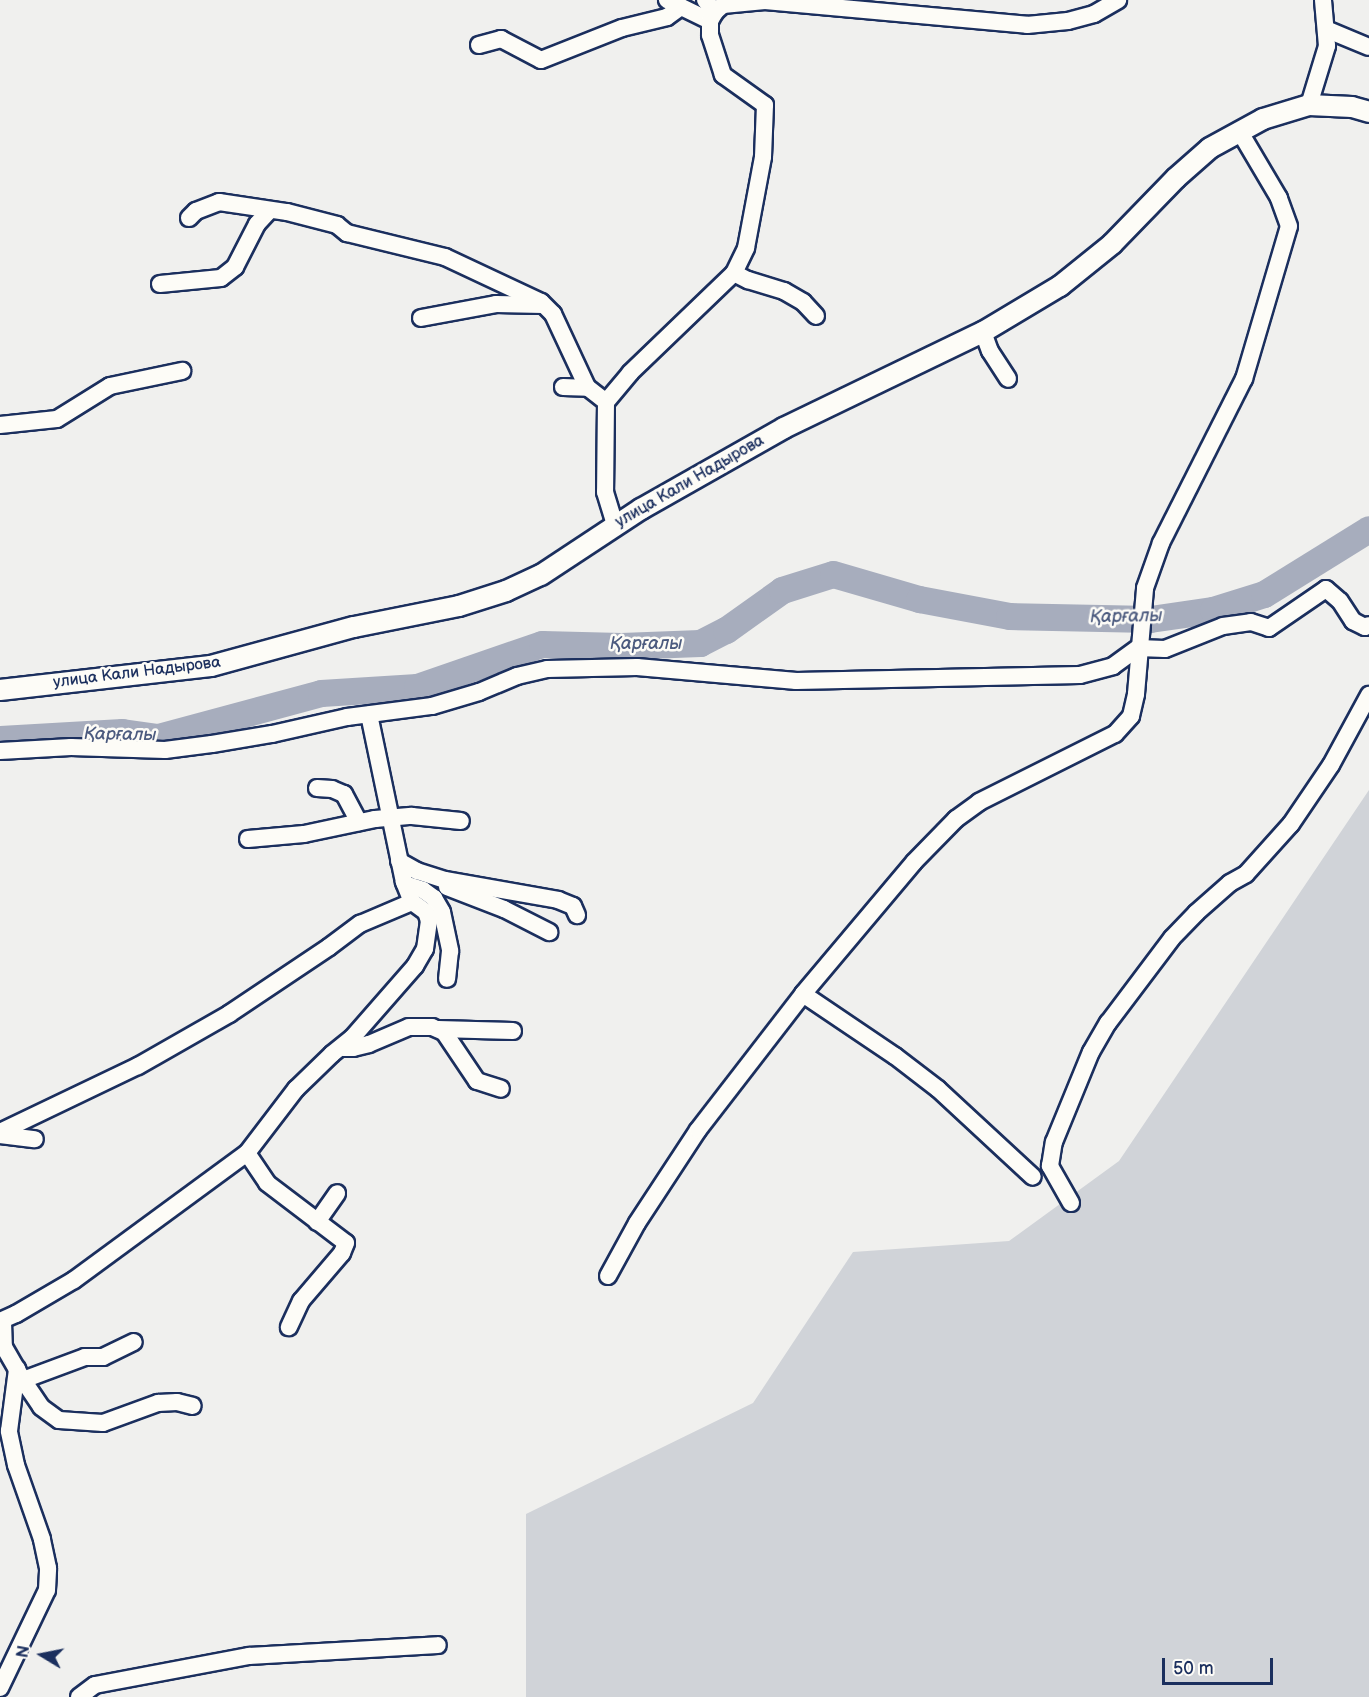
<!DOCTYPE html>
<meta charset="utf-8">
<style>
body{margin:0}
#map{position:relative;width:1369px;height:1697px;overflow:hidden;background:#f0f0ee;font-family:"Balsamiq Sans",sans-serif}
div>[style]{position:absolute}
.green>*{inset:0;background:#d0d3d8}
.river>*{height:27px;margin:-13.5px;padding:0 13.5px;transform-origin:13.5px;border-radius:13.5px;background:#a7adbd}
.roads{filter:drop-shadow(2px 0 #1b2f5e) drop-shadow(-2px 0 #1b2f5e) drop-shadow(0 2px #1b2f5e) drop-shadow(0 -2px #1b2f5e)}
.minor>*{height:16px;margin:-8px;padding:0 8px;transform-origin:8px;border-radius:8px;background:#fdfcf7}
.tertiary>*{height:20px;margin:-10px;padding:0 10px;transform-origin:10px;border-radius:10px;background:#fdfcf7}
span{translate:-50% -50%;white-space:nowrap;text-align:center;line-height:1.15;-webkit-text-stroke:5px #fdfcf7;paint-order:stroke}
.street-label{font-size:16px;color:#1b2f5e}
.water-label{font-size:18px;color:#4c5b7f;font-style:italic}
.north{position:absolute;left:12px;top:1625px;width:60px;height:60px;-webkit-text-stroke:4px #fdfcf7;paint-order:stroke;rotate:280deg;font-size:16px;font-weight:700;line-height:24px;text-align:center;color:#1b2f5e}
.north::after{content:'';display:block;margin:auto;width:21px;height:27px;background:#1b2f5e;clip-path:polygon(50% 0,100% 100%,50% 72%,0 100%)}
.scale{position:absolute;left:1162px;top:1658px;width:111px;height:27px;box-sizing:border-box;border:3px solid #1b2f5e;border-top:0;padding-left:8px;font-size:18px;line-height:21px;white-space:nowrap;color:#1b2f5e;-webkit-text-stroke:4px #fdfcf7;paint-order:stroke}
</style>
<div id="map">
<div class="green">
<div style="clip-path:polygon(1369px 790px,1369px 1697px,526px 1697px,526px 1514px,753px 1403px,853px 1252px,1009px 1241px,1119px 1161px)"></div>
</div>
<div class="river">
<div style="left:0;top:739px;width:122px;rotate:-3.3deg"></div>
<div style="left:122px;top:732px;width:36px;rotate:8deg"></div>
<div style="left:158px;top:737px;width:169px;rotate:-15.1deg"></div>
<div style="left:321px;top:693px;width:96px;rotate:-3.6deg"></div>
<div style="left:417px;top:687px;width:132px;rotate:-19deg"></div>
<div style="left:542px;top:644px;width:79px;rotate:1.5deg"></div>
<div style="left:621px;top:646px;width:79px;rotate:-2.2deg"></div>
<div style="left:700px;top:643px;width:29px;rotate:-27deg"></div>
<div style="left:726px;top:630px;width:69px;rotate:-35.5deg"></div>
<div style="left:782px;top:590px;width:53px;rotate:-17.4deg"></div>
<div style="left:833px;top:574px;width:90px;rotate:16.2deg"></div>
<div style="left:919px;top:599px;width:92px;rotate:10.7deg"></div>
<div style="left:1009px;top:616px;width:141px;rotate:1.2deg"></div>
<div style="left:1150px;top:619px;width:64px;rotate:-8.1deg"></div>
<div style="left:1213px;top:610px;width:53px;rotate:-17.4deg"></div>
<div style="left:1264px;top:594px;width:123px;rotate:-31.8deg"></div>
</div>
<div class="roads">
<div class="minor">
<div style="left:667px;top:0;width:48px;rotate:26deg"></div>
<div style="left:705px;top:0;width:16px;rotate:50deg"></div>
<div style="left:1328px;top:30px;width:44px;rotate:22.5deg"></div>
<div style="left:479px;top:45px;width:23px;rotate:-15deg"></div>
<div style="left:501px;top:39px;width:45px;rotate:27.7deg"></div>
<div style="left:541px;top:60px;width:87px;rotate:-21.6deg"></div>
<div style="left:622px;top:28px;width:46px;rotate:-13.7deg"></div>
<div style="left:667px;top:17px;width:17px;rotate:-36deg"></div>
<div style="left:1309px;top:105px;width:62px;rotate:-73deg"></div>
<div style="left:1327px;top:46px;width:46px;rotate:-95deg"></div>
<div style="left:189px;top:218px;width:10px;rotate:-45deg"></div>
<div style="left:196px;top:211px;width:25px;rotate:-21deg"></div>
<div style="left:219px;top:202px;width:69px;rotate:8.4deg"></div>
<div style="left:287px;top:212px;width:52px;rotate:14.6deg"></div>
<div style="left:337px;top:225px;width:13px;rotate:39deg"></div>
<div style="left:347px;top:233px;width:101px;rotate:13.8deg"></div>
<div style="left:445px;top:257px;width:106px;rotate:25.1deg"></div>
<div style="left:541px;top:302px;width:17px;rotate:45deg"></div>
<div style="left:553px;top:314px;width:81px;rotate:65deg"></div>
<div style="left:587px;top:387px;width:24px;rotate:38deg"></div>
<div style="left:606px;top:402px;width:90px;rotate:90.6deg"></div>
<div style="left:605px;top:492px;width:34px;rotate:73deg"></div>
<div style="left:734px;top:273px;width:16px;rotate:27deg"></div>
<div style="left:748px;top:280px;width:38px;rotate:17deg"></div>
<div style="left:784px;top:291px;width:22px;rotate:30deg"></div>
<div style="left:803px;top:302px;width:19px;rotate:47deg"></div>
<div style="left:160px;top:284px;width:61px;rotate:-5.6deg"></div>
<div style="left:221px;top:278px;width:18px;rotate:-38deg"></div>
<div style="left:235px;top:267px;width:48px;rotate:-62.9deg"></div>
<div style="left:257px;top:224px;width:19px;rotate:-47deg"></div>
<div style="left:421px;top:318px;width:76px;rotate:-10.6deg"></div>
<div style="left:496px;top:304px;width:47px;rotate:1.2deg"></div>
<div style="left:983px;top:332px;width:20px;rotate:70deg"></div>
<div style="left:990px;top:351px;width:33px;rotate:57deg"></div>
<div style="left:563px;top:387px;width:25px;rotate:2deg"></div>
<div style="left:606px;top:402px;width:38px;rotate:-50deg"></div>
<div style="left:630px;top:373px;width:144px;rotate:-43.9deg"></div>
<div style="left:734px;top:273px;width:28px;rotate:-64deg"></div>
<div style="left:746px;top:248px;width:93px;rotate:-79.4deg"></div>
<div style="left:763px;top:157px;width:52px;rotate:-87.8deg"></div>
<div style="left:765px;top:105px;width:52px;rotate:-144.5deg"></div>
<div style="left:723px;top:75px;width:42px;rotate:-108deg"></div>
<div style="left:710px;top:35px;width:14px;rotate:-90deg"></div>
<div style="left:710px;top:21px;width:10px;rotate:-61deg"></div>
<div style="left:715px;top:12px;width:11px;rotate:-41deg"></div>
<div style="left:723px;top:5px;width:42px;rotate:-5.4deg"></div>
<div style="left:765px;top:1px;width:263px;rotate:5.2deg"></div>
<div style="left:1027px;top:25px;width:41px;rotate:-5.6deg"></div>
<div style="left:1068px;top:21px;width:27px;rotate:-15deg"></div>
<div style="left:1094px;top:14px;width:28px;rotate:-30deg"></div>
<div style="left:0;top:425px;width:57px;rotate:-6deg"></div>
<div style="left:57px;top:419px;width:62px;rotate:-31.9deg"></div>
<div style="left:110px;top:386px;width:74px;rotate:-11.8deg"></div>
<div style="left:0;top:751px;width:71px;rotate:-3.2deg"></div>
<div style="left:71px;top:747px;width:94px;rotate:1.8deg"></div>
<div style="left:165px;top:750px;width:47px;rotate:-7.3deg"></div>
<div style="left:212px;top:744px;width:61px;rotate:-9.5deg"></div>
<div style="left:272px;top:734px;width:77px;rotate:-12.8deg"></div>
<div style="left:347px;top:717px;width:86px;rotate:-7.4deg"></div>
<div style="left:432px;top:706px;width:49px;rotate:-16.6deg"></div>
<div style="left:479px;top:692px;width:41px;rotate:-22.8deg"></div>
<div style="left:517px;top:676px;width:31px;rotate:-13deg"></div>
<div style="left:547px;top:669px;width:90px;rotate:-1.3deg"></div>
<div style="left:637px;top:667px;width:160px;rotate:5deg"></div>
<div style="left:796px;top:681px;width:284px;rotate:-1.2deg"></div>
<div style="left:1080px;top:675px;width:34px;rotate:-15deg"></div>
<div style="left:1113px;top:666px;width:31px;rotate:-36deg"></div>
<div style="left:1138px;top:648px;width:27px;rotate:2deg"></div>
<div style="left:1165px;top:649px;width:62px;rotate:-21.6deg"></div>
<div style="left:1223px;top:626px;width:28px;rotate:-8deg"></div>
<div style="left:1251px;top:622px;width:19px;rotate:18deg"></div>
<div style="left:1269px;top:628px;width:69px;rotate:-34.4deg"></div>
<div style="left:1326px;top:589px;width:18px;rotate:41deg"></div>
<div style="left:1340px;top:601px;width:24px;rotate:57deg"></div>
<div style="left:1353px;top:621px;width:13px;rotate:27deg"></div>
<div style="left:1365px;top:627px;width:4px;rotate:-27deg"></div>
<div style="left:317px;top:788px;width:15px;rotate:4deg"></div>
<div style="left:332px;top:789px;width:13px;rotate:23deg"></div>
<div style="left:344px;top:794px;width:32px;rotate:62deg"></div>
<div style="left:248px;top:839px;width:56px;rotate:-5.1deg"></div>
<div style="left:304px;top:834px;width:73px;rotate:-11.9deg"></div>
<div style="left:375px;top:819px;width:37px;rotate:-5deg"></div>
<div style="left:412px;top:816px;width:49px;rotate:5.8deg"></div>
<div style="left:399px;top:861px;width:21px;rotate:29deg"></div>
<div style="left:417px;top:871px;width:29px;rotate:18deg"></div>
<div style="left:445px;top:880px;width:115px;rotate:10deg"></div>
<div style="left:558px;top:900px;width:16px;rotate:22deg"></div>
<div style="left:573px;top:906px;width:10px;rotate:66deg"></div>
<div style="left:405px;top:884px;width:19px;rotate:18deg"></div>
<div style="left:423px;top:890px;width:14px;rotate:36deg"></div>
<div style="left:434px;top:898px;width:16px;rotate:60deg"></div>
<div style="left:442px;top:912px;width:40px;rotate:78deg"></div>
<div style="left:450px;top:951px;width:28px;rotate:96deg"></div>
<div style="left:447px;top:887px;width:61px;rotate:21.1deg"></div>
<div style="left:504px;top:909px;width:51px;rotate:27.1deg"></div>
<div style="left:803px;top:994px;width:111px;rotate:34deg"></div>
<div style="left:895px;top:1056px;width:54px;rotate:37.5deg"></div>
<div style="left:938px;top:1089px;width:129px;rotate:42.8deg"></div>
<div style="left:438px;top:1029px;width:75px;rotate:1.5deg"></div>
<div style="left:343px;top:1048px;width:10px"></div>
<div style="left:353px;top:1048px;width:16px;rotate:-14deg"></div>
<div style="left:369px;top:1044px;width:43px;rotate:-23deg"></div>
<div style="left:409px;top:1027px;width:23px"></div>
<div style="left:432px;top:1027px;width:13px;rotate:23deg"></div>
<div style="left:444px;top:1032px;width:59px;rotate:56deg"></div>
<div style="left:477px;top:1081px;width:25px;rotate:18deg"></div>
<div style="left:0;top:1132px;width:153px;rotate:-25.6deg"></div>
<div style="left:138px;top:1066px;width:105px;rotate:-29.7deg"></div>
<div style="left:229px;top:1014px;width:120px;rotate:-33.8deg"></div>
<div style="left:329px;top:947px;width:39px;rotate:-37deg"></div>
<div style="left:360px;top:924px;width:56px;rotate:-22.9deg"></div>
<div style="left:0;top:1135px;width:35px;rotate:7deg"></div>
<div style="left:247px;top:1153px;width:36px;rotate:56deg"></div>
<div style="left:267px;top:1183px;width:99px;rotate:37.2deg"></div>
<div style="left:346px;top:1243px;width:11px;rotate:112deg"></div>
<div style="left:342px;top:1253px;width:63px;rotate:130.5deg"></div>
<div style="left:301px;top:1301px;width:29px;rotate:115deg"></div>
<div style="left:1071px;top:1203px;width:43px;rotate:-119.6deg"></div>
<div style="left:1050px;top:1166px;width:24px;rotate:-81deg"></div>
<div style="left:1054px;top:1142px;width:97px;rotate:-67.7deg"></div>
<div style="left:1091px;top:1052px;width:34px;rotate:-60deg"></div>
<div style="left:1108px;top:1023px;width:106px;rotate:-53deg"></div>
<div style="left:1172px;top:938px;width:35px;rotate:-46deg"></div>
<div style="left:1196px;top:913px;width:45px;rotate:-41.4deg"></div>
<div style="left:1230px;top:883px;width:18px;rotate:-29deg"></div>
<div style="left:1246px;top:874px;width:67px;rotate:-48deg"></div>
<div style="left:1291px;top:824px;width:71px;rotate:-55.9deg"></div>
<div style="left:1331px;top:765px;width:80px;rotate:-61.5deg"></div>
<div style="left:317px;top:1222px;width:35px;rotate:-55deg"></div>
<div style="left:608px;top:1276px;width:60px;rotate:-61.3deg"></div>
<div style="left:637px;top:1223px;width:111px;rotate:-56.7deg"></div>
<div style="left:698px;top:1130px;width:172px;rotate:-52.3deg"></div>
<div style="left:803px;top:994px;width:172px;rotate:-49.9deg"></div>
<div style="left:914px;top:862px;width:60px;rotate:-45.7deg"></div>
<div style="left:956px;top:819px;width:29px;rotate:-36deg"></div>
<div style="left:979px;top:802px;width:152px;rotate:-26.6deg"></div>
<div style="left:1115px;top:734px;width:24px;rotate:-48deg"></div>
<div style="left:1131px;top:716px;width:23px;rotate:-77deg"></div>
<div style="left:1136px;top:694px;width:106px;rotate:-85.1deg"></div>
<div style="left:1145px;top:588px;width:48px;rotate:-70.4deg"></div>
<div style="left:1161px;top:543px;width:184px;rotate:-63.2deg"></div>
<div style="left:1244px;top:379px;width:159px;rotate:-73.6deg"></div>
<div style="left:1289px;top:226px;width:30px;rotate:-110deg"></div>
<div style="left:1279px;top:198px;width:77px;rotate:-120.6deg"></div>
<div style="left:0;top:1321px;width:17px;rotate:-24deg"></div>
<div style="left:16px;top:1314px;width:67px;rotate:-30.4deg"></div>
<div style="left:74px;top:1280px;width:215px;rotate:-36.3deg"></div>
<div style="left:247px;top:1153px;width:81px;rotate:-52.6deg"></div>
<div style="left:296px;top:1089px;width:50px;rotate:-44.2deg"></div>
<div style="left:332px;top:1054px;width:26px;rotate:-39deg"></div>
<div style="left:352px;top:1038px;width:96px;rotate:-48.8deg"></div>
<div style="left:415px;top:966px;width:20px;rotate:-60deg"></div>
<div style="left:425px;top:949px;width:28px;rotate:-82deg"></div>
<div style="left:429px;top:921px;width:9px;rotate:-108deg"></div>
<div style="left:426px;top:912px;width:17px;rotate:-144deg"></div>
<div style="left:412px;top:902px;width:22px;rotate:-112deg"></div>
<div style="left:404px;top:882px;width:171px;rotate:-101.8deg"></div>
<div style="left:3px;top:1322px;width:25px;rotate:88deg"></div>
<div style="left:4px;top:1347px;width:38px;rotate:60deg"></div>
<div style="left:23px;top:1380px;width:32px;rotate:56deg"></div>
<div style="left:41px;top:1407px;width:22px;rotate:36deg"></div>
<div style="left:59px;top:1420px;width:44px;rotate:3.9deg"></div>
<div style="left:103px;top:1423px;width:59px;rotate:-20deg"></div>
<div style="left:158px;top:1403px;width:19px;rotate:-3deg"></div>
<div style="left:177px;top:1402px;width:16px;rotate:14deg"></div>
<div style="left:23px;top:1380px;width:66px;rotate:-20.4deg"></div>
<div style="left:85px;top:1357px;width:18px"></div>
<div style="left:103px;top:1357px;width:34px;rotate:-26deg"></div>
<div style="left:0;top:1688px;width:109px;rotate:-64.4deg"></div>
<div style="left:47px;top:1590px;width:22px;rotate:-87deg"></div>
<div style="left:48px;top:1568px;width:30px;rotate:-102deg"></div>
<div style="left:42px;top:1539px;width:78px;rotate:-109.4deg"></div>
<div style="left:16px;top:1465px;width:35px;rotate:-102deg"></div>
<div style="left:9px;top:1431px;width:63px;rotate:-82.6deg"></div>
<div style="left:79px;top:1697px;width:20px;rotate:-37deg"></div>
<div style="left:95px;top:1685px;width:157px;rotate:-10.7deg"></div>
<div style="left:249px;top:1656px;width:189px;rotate:-3.3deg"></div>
</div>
<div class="tertiary">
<div style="left:0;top:690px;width:212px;rotate:-6.5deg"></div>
<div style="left:211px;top:666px;width:148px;rotate:-15.3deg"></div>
<div style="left:354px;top:627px;width:107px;rotate:-11.3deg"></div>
<div style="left:459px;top:606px;width:49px;rotate:-17.7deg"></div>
<div style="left:506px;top:591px;width:38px;rotate:-25deg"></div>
<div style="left:541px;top:575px;width:120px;rotate:-33.4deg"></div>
<div style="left:641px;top:509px;width:164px;rotate:-29.5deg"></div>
<div style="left:784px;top:428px;width:221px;rotate:-25.8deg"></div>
<div style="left:983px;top:332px;width:90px;rotate:-30.9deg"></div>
<div style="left:1060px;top:286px;width:67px;rotate:-38.9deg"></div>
<div style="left:1112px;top:244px;width:92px;rotate:-45.9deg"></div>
<div style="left:1176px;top:178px;width:45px;rotate:-41.4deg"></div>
<div style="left:1210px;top:148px;width:60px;rotate:-28.7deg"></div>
<div style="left:1263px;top:119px;width:48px;rotate:-16.9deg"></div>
<div style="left:1309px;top:105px;width:43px;rotate:2.7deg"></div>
<div style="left:1352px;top:107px;width:18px;rotate:16deg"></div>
</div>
</div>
<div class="street-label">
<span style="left:690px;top:482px;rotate:-30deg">улица Кали Надырова</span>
<span style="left:137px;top:673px;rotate:-7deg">улица Кали Надырова</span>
</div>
<div class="water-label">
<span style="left:1126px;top:617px;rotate:-1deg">Қарғалы</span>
<span style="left:646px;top:644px">Қарғалы</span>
<span style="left:120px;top:735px;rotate:1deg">Қарғалы</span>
</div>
<div class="north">N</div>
<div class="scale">50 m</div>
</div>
